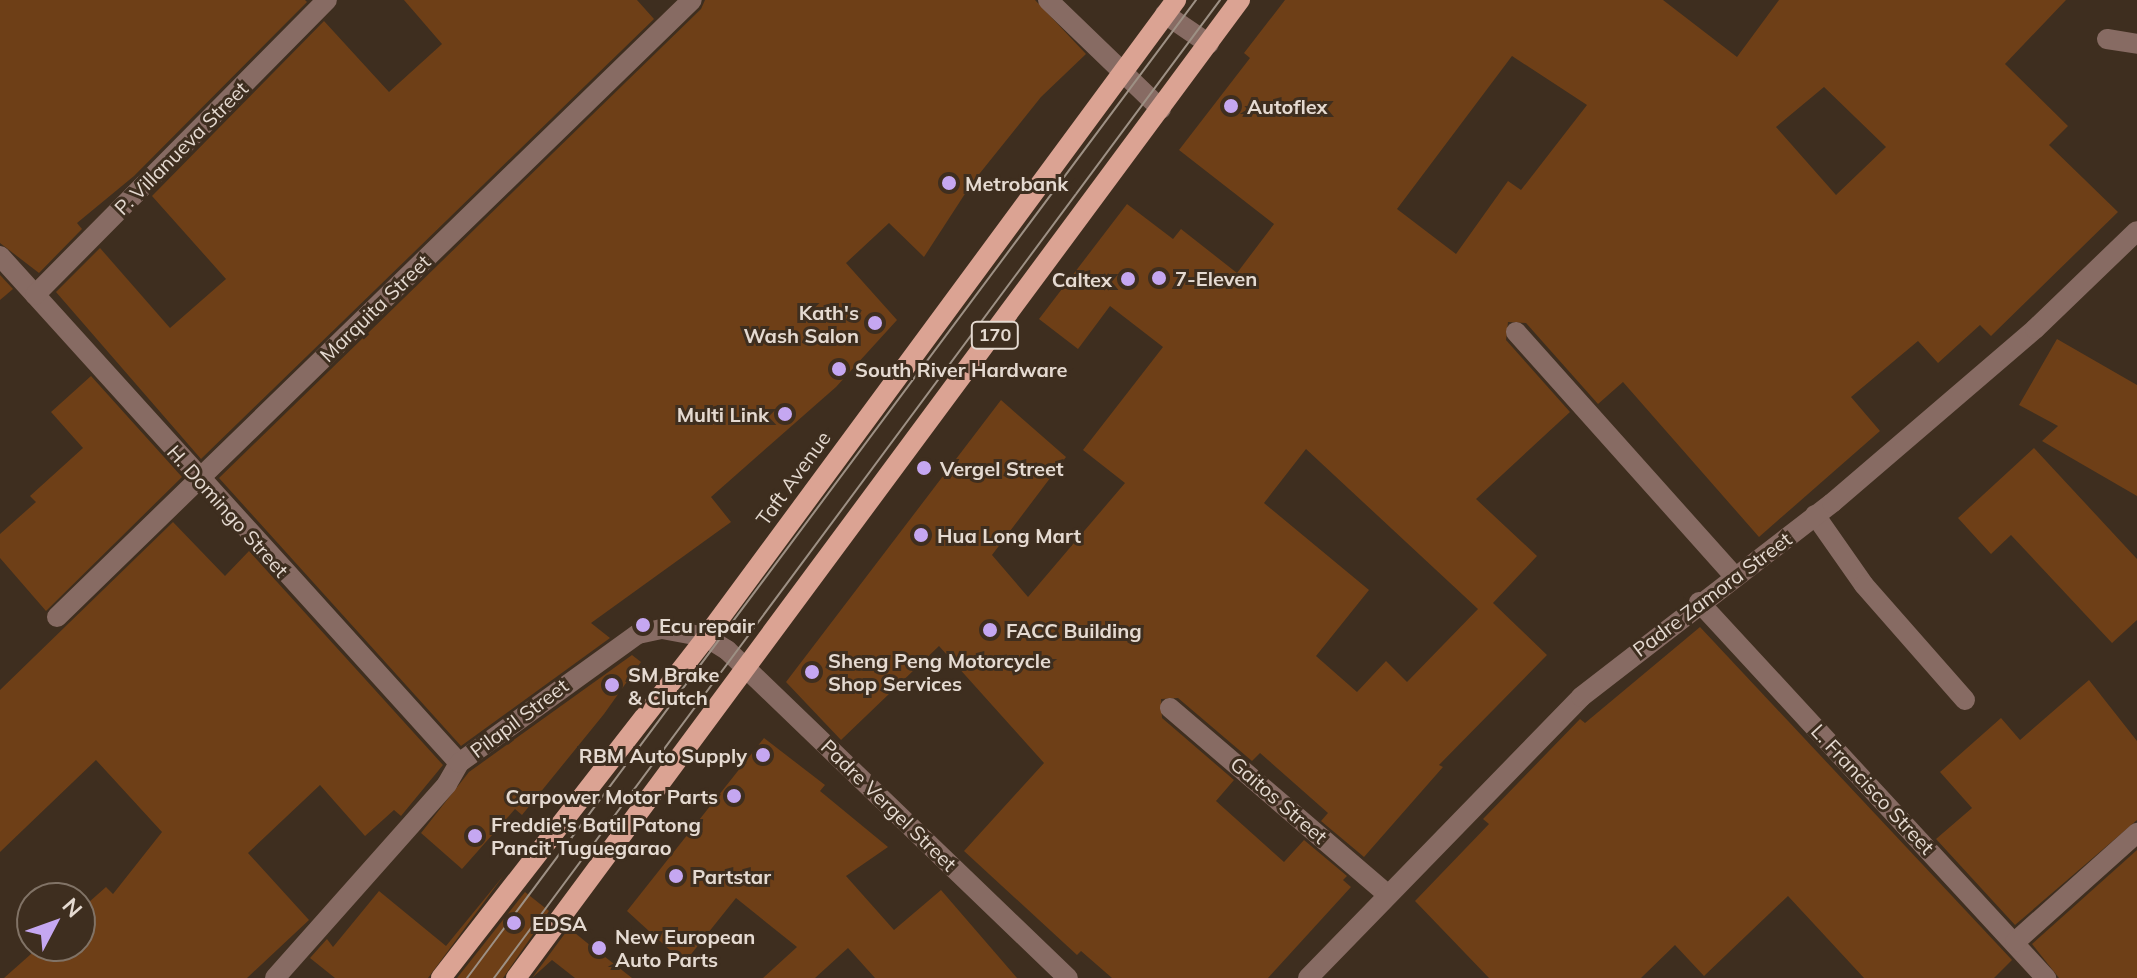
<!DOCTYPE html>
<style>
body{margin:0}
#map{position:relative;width:2137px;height:978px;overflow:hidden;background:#3e2e1f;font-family:Mulish,sans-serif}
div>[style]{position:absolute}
.building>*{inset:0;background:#6e3f17}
.minor>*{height:20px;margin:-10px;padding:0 10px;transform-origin:10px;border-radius:10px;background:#876b63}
.major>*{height:20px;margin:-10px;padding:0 10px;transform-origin:10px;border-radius:10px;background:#dba393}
.tram>*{height:2px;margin:-1px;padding:0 1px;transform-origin:1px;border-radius:1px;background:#9d9084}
.dots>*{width:22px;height:22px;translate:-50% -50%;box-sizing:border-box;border:4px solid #3e2e1f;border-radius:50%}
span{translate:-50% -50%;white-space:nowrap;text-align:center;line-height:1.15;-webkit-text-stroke:6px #3e2e1f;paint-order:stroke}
.shield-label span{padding:2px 6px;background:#3e2e1f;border:2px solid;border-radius:6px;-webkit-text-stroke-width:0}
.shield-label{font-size:18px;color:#e5dad1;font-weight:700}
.poi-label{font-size:20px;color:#e5dad1;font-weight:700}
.left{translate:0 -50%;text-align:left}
.right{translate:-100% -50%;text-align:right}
.street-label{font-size:20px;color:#e5dad1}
.north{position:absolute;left:16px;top:882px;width:80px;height:80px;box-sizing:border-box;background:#3e2e1f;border:2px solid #817366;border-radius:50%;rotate:49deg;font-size:22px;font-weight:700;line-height:32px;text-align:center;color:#e5dad1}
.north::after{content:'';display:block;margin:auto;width:28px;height:36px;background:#c5a7f1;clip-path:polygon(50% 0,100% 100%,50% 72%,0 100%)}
</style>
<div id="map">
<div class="building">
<div style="clip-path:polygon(0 0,305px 0,307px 2px,134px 176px,77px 223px,82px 229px,39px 273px,0 243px)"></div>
<div style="clip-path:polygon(404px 0,637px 0,654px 19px,201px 459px,56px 292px,100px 248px,170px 328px,226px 279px,152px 196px,324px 21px,389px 92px,442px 44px)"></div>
<div style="clip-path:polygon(705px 0,1035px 0,1086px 54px,1041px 97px,972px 183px,924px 257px,889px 223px,846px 263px,897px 320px,836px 387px,711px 497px,731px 522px,591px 623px,610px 638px,461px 746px,219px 478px,701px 9px)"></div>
<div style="clip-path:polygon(evenodd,1285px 0,1663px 0,1737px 57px,1779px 0,2066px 0,2005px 64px,2068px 126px,2049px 145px,2118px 212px,1991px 336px,1980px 325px,1938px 363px,1918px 341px,1851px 397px,1880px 431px,1759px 537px,1623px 382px,1598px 404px,1526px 323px,1508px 322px,1506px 340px,1570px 412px,1476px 499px,1537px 556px,1493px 603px,1547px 655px,1439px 765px,1443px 767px,1364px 857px,1321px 821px,1328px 813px,1260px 753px,1252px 761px,1178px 698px,1161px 699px,1162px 718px,1234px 780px,1216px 801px,1284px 862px,1304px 840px,1347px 876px,1343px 880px,1351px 887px,1268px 978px,1112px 978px,1081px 951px,1077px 955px,964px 851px,1044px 763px,939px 646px,841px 740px,786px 682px,1001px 400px,1066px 457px,992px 555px,1028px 597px,1125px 483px,1083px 450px,1163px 347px,1110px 306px,1078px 349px,1039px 319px,1127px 204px,1173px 239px,1181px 229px,1237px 273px,1274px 224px,1179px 150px,1250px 58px,1244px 53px,1285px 0,1512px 56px,1587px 105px,1521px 190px,1508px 181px,1456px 254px,1397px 209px,1512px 56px,1285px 0,1824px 87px,1886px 147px,1836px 195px,1776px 127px,1824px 87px,1285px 0,1306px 449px,1478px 609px,1407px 682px,1386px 661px,1357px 692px,1316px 656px,1369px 590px,1264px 503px,1306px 449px)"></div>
<div style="clip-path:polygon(0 275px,13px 289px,0 300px)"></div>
<div style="clip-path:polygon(2057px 339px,2137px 385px,2137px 496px,2042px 441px,2058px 426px,2019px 405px)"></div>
<div style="clip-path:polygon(91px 376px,182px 477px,46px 611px,0 558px,0 534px,36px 502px,30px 496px,83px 448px,51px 412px)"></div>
<div style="clip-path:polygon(2034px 448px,2137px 559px,2137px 620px,2112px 643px,2011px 535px,1991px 554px,1958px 518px)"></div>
<div style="clip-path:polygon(173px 522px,225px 576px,249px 551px,443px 765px,401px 816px,394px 810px,365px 836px,320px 785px,248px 853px,309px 920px,247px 978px,4px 978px,40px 946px,80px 946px,80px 910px,106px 887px,113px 894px,162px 832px,96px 760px,0 852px,0 690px)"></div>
<div style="clip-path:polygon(1700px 627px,2012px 960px,1994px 978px,1864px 978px,1788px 896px,1704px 976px,1675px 945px,1641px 978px,1489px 978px,1415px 901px,1489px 824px,1483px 819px,1580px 719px,1585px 723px)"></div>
<div style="clip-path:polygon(632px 655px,641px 662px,604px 714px,522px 815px,515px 809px,462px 869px,421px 833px,469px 772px)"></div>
<div style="clip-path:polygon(2089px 680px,2137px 741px,2137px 820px,2015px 925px,1936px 839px,1972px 808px,1940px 772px,2001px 718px,2020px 740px)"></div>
<div style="clip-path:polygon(764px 738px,825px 785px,820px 791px,888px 847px,846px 876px,894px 930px,941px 890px,1017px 978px,875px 978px,848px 948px,815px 978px,763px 978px,797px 947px,736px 898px,684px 963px,627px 911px)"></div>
<div style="clip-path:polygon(2137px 850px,2137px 978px,2059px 978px,2032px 944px)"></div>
<div style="clip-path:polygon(504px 875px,428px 978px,335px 978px,310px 958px,327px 939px,333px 947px,379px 891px,446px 946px)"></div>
<div style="clip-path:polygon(525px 892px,549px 911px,503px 978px,457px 978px)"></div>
<div style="clip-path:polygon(569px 928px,586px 942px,632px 978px,575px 978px,552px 960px,532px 978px)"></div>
</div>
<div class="minor">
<div style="left:1048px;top:0;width:157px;rotate:44deg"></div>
<div style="left:1165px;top:14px;width:53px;rotate:34.3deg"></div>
<div style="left:2107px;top:39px;width:30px;rotate:9deg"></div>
<div style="left:0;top:256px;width:684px;rotate:47.84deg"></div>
<div style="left:35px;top:295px;width:415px;rotate:-45.3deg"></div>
<div style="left:1516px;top:332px;width:327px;rotate:48.2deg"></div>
<div style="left:1815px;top:515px;width:85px;rotate:55deg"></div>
<div style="left:1864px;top:585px;width:153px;rotate:48.7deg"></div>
<div style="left:1699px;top:602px;width:512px;rotate:47.3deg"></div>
<div style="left:57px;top:617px;width:885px;rotate:-44.18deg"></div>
<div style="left:1170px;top:708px;width:284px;rotate:40.6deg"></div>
<div style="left:2015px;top:942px;width:164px;rotate:-41.8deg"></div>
<div style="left:275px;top:978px;width:259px;rotate:-48.4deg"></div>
<div style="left:447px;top:784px;width:24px;rotate:-60deg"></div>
<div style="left:459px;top:763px;width:221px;rotate:-35.8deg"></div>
<div style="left:638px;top:634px;width:25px;rotate:-12deg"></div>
<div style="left:662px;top:629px;width:45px;rotate:10.3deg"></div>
<div style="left:706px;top:637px;width:25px;rotate:32deg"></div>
<div style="left:727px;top:650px;width:473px;rotate:43.9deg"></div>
<div style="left:1308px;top:978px;width:392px;rotate:-45.8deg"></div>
<div style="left:1581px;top:697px;width:317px;rotate:-37.7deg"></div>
<div style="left:1832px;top:503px;width:267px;rotate:-40.6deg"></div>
<div style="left:2035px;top:329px;width:141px;rotate:-43.9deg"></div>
</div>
<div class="major">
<div style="left:441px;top:978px;width:432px;rotate:-52.1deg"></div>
<div style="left:706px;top:637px;width:792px;rotate:-53.58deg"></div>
<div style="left:516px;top:978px;width:1217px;rotate:-53.49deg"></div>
</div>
<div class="tram">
<div style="left:467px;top:978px;width:1220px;rotate:-53.3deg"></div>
<div style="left:494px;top:978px;width:1218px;rotate:-53.41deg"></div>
</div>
<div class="dots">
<div style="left:1231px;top:106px;background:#c5a7f1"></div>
<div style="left:949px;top:183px;background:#c5a7f1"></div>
<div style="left:1159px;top:278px;background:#c5a7f1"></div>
<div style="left:1128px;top:279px;background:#c5a7f1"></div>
<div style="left:875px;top:323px;background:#c5a7f1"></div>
<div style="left:839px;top:369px;background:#c5a7f1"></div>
<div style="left:785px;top:414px;background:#c5a7f1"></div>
<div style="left:924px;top:468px;background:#c5a7f1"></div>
<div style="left:921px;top:535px;background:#c5a7f1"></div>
<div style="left:643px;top:625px;background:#c5a7f1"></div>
<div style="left:990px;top:630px;background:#c5a7f1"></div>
<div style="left:812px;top:672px;background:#c5a7f1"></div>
<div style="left:612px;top:685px;background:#c5a7f1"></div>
<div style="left:763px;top:755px;background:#c5a7f1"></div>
<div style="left:734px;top:796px;background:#c5a7f1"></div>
<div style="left:475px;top:836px;background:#c5a7f1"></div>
<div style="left:676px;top:876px;background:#c5a7f1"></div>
<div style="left:514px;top:923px;background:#c5a7f1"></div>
<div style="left:599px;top:948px;background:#c5a7f1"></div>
</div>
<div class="shield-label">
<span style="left:995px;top:335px">170</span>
</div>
<div class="poi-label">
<span class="left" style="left:1247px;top:106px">Autoflex</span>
<span class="left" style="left:965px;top:183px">Metrobank</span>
<span class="left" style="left:1175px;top:278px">7-Eleven</span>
<span class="right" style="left:1112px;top:279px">Caltex</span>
<span class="right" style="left:859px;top:324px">Kath's<br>Wash Salon</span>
<span class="left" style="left:855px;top:369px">South River Hardware</span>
<span class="right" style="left:769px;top:414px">Multi Link</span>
<span class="left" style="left:940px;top:468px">Vergel Street</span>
<span class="left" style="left:937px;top:535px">Hua Long Mart</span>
<span class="left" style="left:659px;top:625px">Ecu repair</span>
<span class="left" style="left:1006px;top:630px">FACC Building</span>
<span class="left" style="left:828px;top:672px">Sheng Peng Motorcycle<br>Shop Services</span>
<span class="left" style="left:628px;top:686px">SM Brake<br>&amp; Clutch</span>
<span class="right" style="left:747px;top:755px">RBM Auto Supply</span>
<span class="right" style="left:718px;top:796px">Carpower Motor Parts</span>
<span class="left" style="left:491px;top:836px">Freddie's Batil Patong<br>Pancit Tuguegarao</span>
<span class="left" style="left:692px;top:876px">Partstar</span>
<span class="left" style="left:532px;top:923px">EDSA</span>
<span class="left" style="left:615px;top:948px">New European<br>Auto Parts</span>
</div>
<div class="street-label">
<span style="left:181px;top:148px;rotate:-45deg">P. Villanueva Street</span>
<span style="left:375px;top:308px;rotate:-44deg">Marquita Street</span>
<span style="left:793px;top:478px;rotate:-54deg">Taft Avenue</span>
<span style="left:228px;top:511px;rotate:48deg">H. Domingo Street</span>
<span style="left:1712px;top:594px;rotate:-37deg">Padre Zamora Street</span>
<span style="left:519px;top:718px;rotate:-37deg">Pilapil Street</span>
<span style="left:1873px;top:789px;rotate:47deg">L. Francisco Street</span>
<span style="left:1279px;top:800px;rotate:41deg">Gaitos Street</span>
<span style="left:889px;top:805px;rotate:44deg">Padre Vergel Street</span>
</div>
<div class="north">N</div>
</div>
